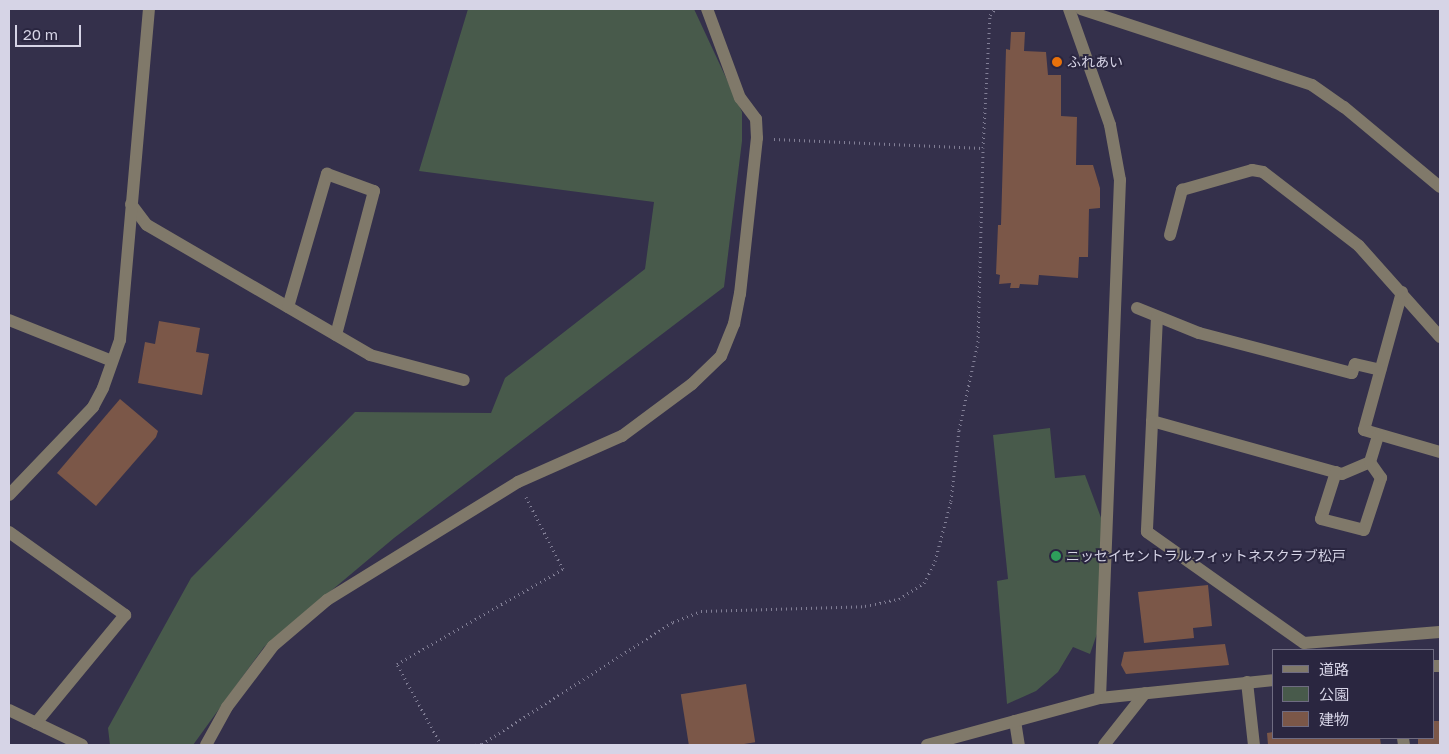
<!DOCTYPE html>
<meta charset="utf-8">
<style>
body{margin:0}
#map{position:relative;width:1449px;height:754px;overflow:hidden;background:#34304b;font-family:"Golos Text","Noto Sans JP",sans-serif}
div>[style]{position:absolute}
.green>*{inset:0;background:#485a4b}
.building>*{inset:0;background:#7b5748;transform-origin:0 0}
.path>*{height:3px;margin-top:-1.5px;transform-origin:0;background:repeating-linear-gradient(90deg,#827f96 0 1px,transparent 0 5px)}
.minor>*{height:12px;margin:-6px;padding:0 6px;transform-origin:6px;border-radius:6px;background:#80796a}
.dots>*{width:14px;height:14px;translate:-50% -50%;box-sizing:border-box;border:2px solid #2a2640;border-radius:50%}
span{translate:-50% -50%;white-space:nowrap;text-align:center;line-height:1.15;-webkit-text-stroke:4px #2a2640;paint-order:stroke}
.poi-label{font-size:14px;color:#d6d4e6}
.left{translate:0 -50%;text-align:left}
.frame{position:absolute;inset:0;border:10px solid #d6d4e6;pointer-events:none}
.legend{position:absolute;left:1272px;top:649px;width:162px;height:90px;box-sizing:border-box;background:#2a2640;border:1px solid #6f6c82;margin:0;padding:6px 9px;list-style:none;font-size:15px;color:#d6d4e6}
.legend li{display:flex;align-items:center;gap:10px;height:25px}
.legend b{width:25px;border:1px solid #6f6c82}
.scale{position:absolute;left:15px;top:25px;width:66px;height:22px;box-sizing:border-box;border:2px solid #d6d4e6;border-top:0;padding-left:6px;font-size:15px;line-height:18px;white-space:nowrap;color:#d6d4e6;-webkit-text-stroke:4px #2a2640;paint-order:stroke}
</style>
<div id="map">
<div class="green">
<div style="clip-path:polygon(468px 9px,694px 9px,742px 112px,742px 141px,724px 287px,394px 538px,264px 647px,193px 745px,110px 745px,108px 728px,191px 578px,355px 412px,491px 413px,505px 378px,645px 269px,654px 202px,419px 171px)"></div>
<div style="clip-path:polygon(1050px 428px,1055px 478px,1085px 475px,1106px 531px,1100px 625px,1090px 654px,1073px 647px,1058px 672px,1036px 691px,1007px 704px,997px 581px,1008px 579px,993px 435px)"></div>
</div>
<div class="building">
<div style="clip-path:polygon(1011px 32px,1025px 32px,1024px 51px,1046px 52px,1048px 75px,1061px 75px,1061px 116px,1077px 117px,1076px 165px,1093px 165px,1100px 188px,1100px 208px,1089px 209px,1088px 257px,1079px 257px,1078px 278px,1039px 275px,1038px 285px,1020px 284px,1019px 288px,1010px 288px,1011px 283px,999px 284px,1000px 275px,996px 274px,998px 225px,1001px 225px,1006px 49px,1010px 50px)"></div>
<div style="clip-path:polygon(159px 321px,200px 328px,196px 352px,209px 354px,202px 395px,138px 383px,145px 342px,155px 344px)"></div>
<div style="clip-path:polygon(120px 399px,158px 431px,156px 437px,96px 506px,57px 473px)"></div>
<div style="clip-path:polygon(1208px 585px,1212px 626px,1193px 628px,1194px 638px,1144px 643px,1138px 592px)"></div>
<div style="clip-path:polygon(1225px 644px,1229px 665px,1126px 674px,1121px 665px,1124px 652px)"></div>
<div style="left:746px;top:684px;width:59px;height:66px;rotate:81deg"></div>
<div style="clip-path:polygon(1433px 721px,1440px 721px,1440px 745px,1418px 745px,1418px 738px,1433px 738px)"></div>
<div style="clip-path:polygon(1273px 732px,1273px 738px,1380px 738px,1381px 745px,1268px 745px,1267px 733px)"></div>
</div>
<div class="path">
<div style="left:774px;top:139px;width:209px;rotate:2.5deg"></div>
<div style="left:441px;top:745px;width:92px;rotate:-118.5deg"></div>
<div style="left:397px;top:664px;width:191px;rotate:-29.8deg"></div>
<div style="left:563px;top:569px;width:81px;rotate:-117.2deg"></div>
<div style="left:475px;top:745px;width:7px;rotate:-8deg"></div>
<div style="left:482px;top:744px;width:227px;rotate:-32.6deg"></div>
<div style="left:673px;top:622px;width:30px;rotate:-21deg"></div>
<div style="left:701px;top:611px;width:164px;rotate:-1.7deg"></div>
<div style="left:865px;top:606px;width:35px;rotate:-12deg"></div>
<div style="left:899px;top:599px;width:30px;rotate:-33deg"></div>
<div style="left:924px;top:583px;width:25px;rotate:-63deg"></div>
<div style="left:935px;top:561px;width:62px;rotate:-75.1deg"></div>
<div style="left:951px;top:501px;width:71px;rotate:-83.6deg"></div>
<div style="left:959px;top:430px;width:90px;rotate:-77.8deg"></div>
<div style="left:978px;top:342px;width:194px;rotate:-88.5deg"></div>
<div style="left:983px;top:148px;width:133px;rotate:-87deg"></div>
<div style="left:990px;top:15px;width:8px;rotate:-50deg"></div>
</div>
<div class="minor">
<div style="left:1069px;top:9px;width:123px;rotate:70.5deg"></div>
<div style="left:1110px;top:125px;width:56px;rotate:79.7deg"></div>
<div style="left:1120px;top:180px;width:518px;rotate:92.21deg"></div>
<div style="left:1081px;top:9px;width:243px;rotate:18.2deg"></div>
<div style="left:1312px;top:85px;width:39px;rotate:35deg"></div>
<div style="left:1344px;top:107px;width:125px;rotate:39.8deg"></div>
<div style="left:131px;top:204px;width:26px;rotate:53deg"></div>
<div style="left:147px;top:225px;width:258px;rotate:30.2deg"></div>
<div style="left:370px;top:355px;width:97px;rotate:14.9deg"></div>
<div style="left:1170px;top:235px;width:47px;rotate:-75.1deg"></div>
<div style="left:1182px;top:190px;width:73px;rotate:-15.9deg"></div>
<div style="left:1252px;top:170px;width:11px;rotate:10deg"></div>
<div style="left:1263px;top:172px;width:121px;rotate:37.6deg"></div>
<div style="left:1359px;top:246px;width:122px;rotate:48.3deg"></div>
<div style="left:1402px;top:292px;width:143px;rotate:105.4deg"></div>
<div style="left:1364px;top:430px;width:79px;rotate:16.1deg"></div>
<div style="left:288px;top:307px;width:139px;rotate:-73.7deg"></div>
<div style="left:327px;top:174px;width:50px;rotate:19.9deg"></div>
<div style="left:374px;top:191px;width:149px;rotate:104.8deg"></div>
<div style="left:1137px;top:308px;width:67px;rotate:22deg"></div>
<div style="left:1199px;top:333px;width:158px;rotate:14.7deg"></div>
<div style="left:1352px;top:373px;width:9px;rotate:-72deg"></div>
<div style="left:1355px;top:364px;width:26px;rotate:13deg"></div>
<div style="left:1157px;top:317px;width:215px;rotate:92.7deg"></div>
<div style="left:1147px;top:532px;width:192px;rotate:35.3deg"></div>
<div style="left:1304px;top:643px;width:136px;rotate:-4.6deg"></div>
<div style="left:9px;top:320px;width:111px;rotate:21.7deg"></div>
<div style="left:1152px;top:421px;width:197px;rotate:15.6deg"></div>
<div style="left:1342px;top:474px;width:30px;rotate:-23deg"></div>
<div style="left:1370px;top:462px;width:28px;rotate:-73deg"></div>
<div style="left:1336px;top:472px;width:49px;rotate:107.7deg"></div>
<div style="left:1321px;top:519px;width:44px;rotate:14.3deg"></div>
<div style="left:1364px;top:530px;width:55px;rotate:-71.9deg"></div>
<div style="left:1381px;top:478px;width:19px;rotate:-125deg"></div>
<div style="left:9px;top:495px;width:122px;rotate:-46.3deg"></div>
<div style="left:93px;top:407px;width:21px;rotate:-62deg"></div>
<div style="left:103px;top:388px;width:51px;rotate:-70.5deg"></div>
<div style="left:120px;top:340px;width:332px;rotate:-85deg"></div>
<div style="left:9px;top:532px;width:143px;rotate:35.6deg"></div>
<div style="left:125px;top:615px;width:140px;rotate:129.5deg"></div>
<div style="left:1433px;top:666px;width:7px"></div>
<div style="left:1247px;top:682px;width:63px;rotate:83.7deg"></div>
<div style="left:9px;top:710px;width:81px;rotate:25.6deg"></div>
<div style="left:1015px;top:721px;width:24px;rotate:81deg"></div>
<div style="left:1403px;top:738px;width:7px;rotate:82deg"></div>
<div style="left:206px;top:745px;width:43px;rotate:-61.1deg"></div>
<div style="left:227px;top:707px;width:76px;rotate:-53deg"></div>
<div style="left:273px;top:646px;width:71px;rotate:-40.4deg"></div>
<div style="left:327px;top:600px;width:225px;rotate:-31.7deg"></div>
<div style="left:518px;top:482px;width:114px;rotate:-23.9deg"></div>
<div style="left:622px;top:436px;width:87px;rotate:-36.6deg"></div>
<div style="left:692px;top:384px;width:40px;rotate:-44deg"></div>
<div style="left:721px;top:356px;width:35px;rotate:-68deg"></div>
<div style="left:734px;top:324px;width:31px;rotate:-79deg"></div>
<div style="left:740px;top:294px;width:157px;rotate:-83.8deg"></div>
<div style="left:757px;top:138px;width:19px;rotate:-93deg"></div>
<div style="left:756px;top:119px;width:26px;rotate:-127deg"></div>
<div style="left:740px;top:98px;width:95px;rotate:-110.3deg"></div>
<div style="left:927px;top:745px;width:179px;rotate:-15.2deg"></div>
<div style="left:1100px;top:698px;width:174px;rotate:-5.9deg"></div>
<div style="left:1104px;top:745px;width:66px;rotate:-51.7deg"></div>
</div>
<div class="dots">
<div style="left:1057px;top:62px;background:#e8710a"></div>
<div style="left:1056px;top:556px;background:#2e9e5b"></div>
</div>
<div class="poi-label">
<span class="left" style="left:1067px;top:62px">ふれあい</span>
<span class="left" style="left:1066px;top:556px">ニッセイセントラルフィットネスクラブ松戸</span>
</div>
<div class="frame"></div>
<ul class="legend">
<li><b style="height:6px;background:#80796a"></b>道路</li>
<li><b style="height:14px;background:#485a4b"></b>公園</li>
<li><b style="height:14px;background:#7b5748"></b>建物</li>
</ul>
<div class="scale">20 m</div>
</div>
